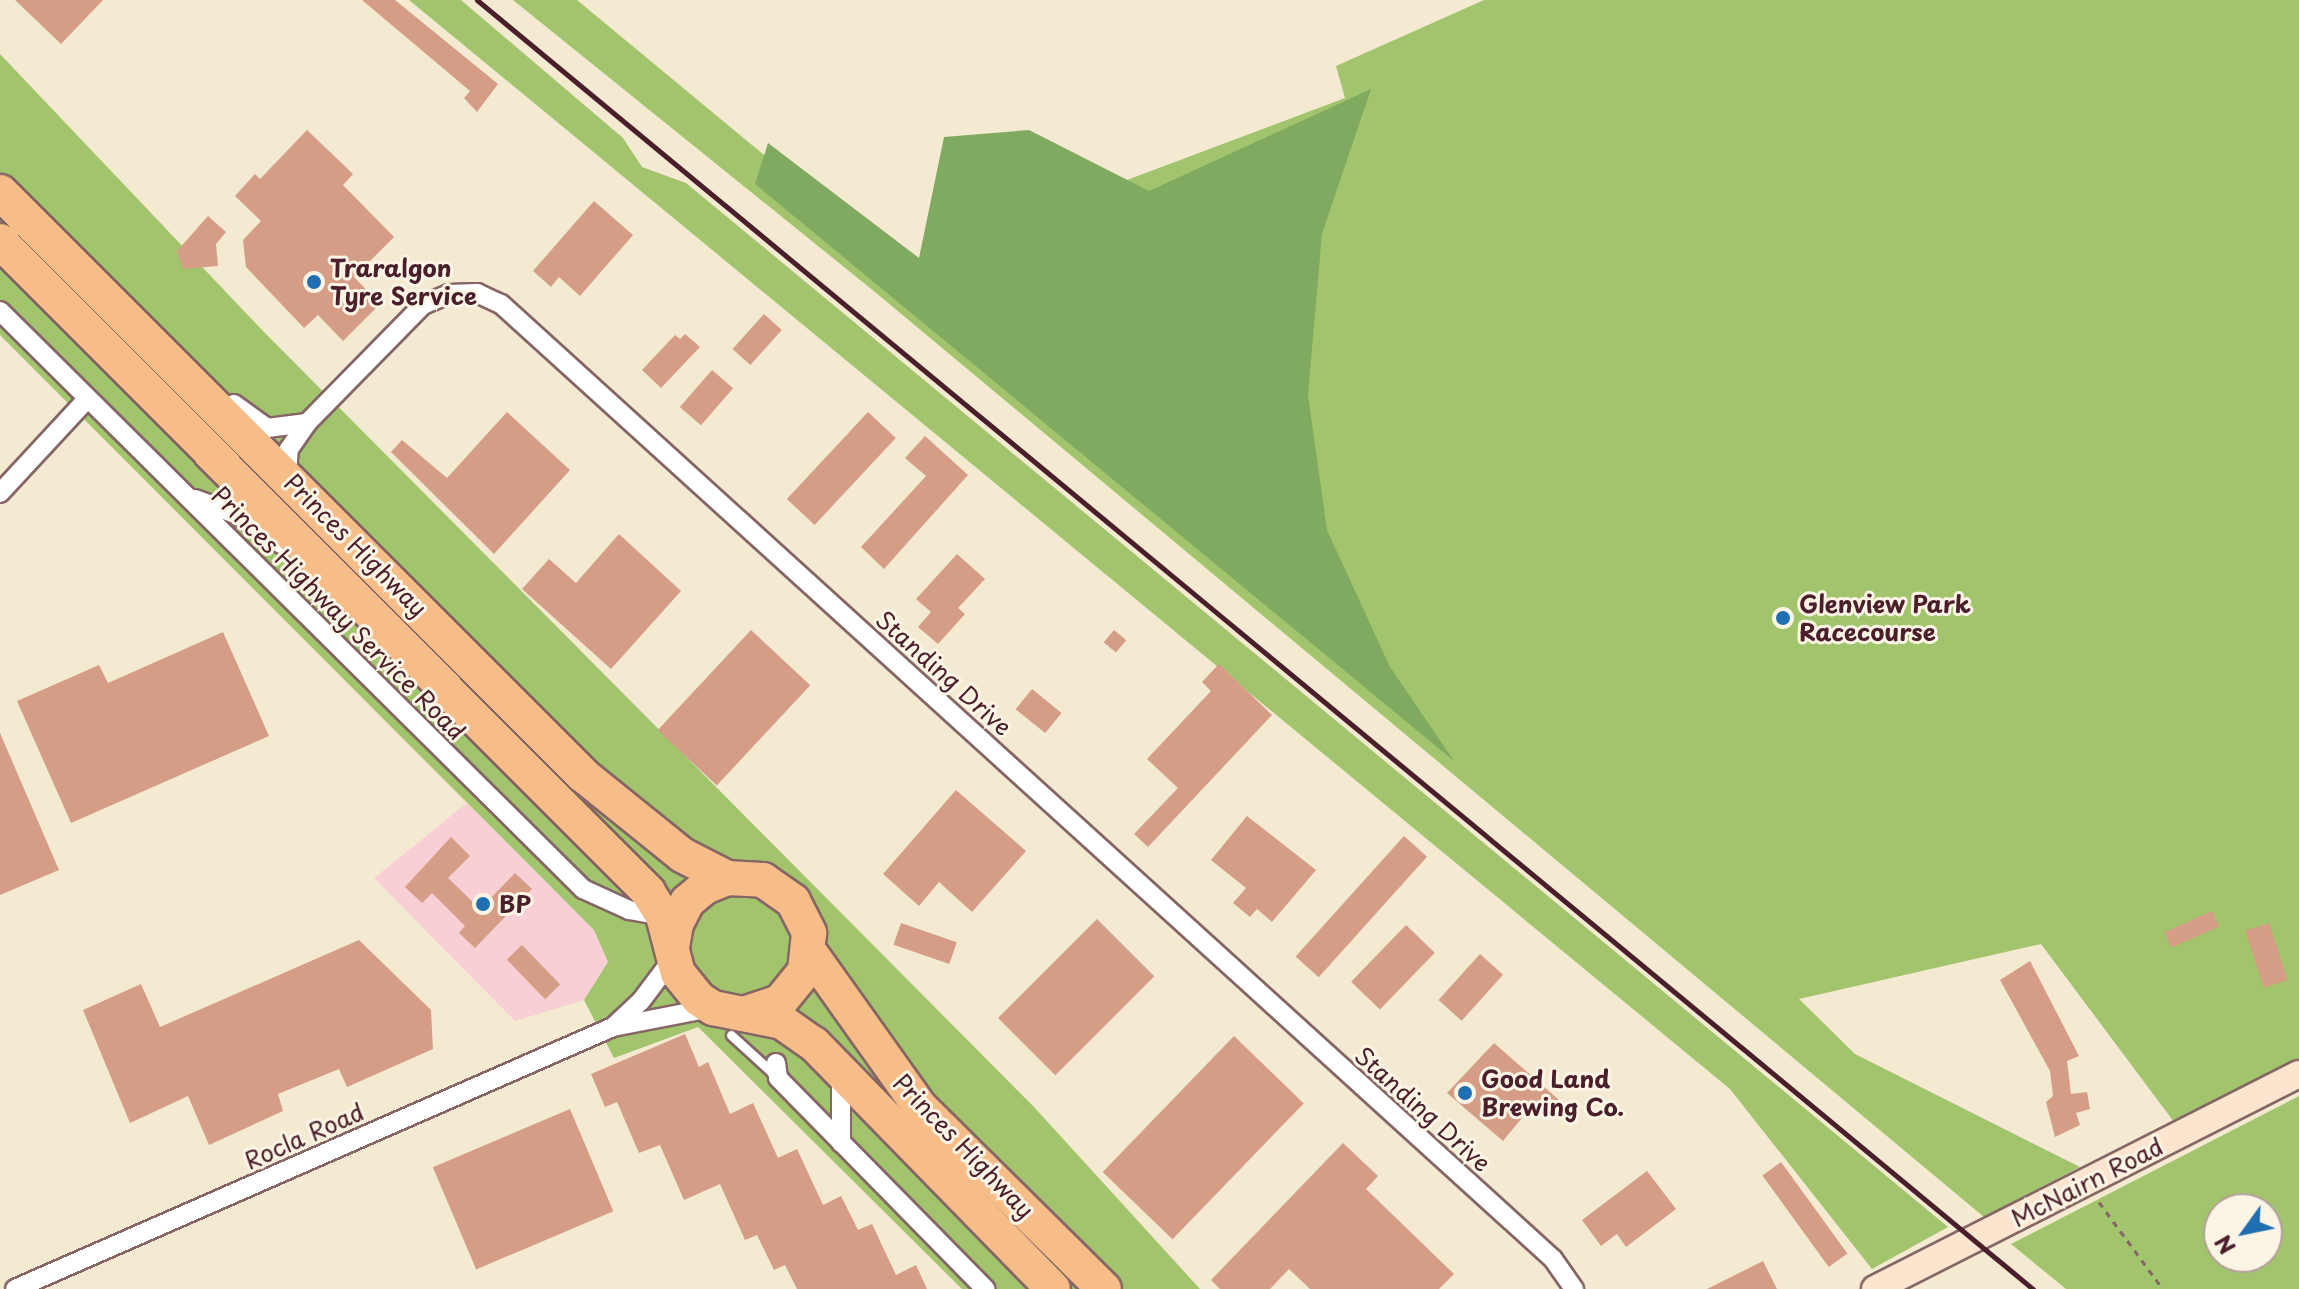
<!DOCTYPE html>
<style>
body{margin:0}
#map{position:relative;width:2299px;height:1289px;overflow:hidden;background:#f3ead1;font-family:"Playpen Sans",sans-serif}
div>[style]{position:absolute}
.built>*{inset:0;background:#f7cfd5}
.green>*{inset:0;background:#a1c46d}
.forest>*{inset:0;background:#80aa60}
.building>*{inset:0;background:#d59d85;transform-origin:0 0}
.path>*{height:3px;margin-top:-1.5px;transform-origin:0;background:repeating-linear-gradient(90deg,#856665 0 6px,transparent 0 12px)}
.roads{filter:drop-shadow(2px 0 #856665) drop-shadow(-2px 0 #856665) drop-shadow(0 2px #856665) drop-shadow(0 -2px #856665)}
.lane>*{height:9px;margin:-4.5px;padding:0 4.5px;transform-origin:4.5px;border-radius:4.5px;background:#fff}
.street>*{height:18px;margin:-9px;padding:0 9px;transform-origin:9px;border-radius:9px;background:#fff}
.secondary>*{height:26px;margin:-13px;padding:0 13px;transform-origin:13px;border-radius:13px;background:#fce5cf}
.highway>*{height:34px;margin:-17px;padding:0 17px;transform-origin:17px;border-radius:17px;background:#f7bd88}
.rail>*{height:5px;margin:-2.5px;padding:0 2.5px;transform-origin:2.5px;border-radius:2.5px;background:#4a1f2b}
.dots>*{width:22px;height:22px;translate:-50% -50%;box-sizing:border-box;border:4px solid #fcf5e5;border-radius:50%}
span{translate:-50% -50%;white-space:nowrap;text-align:center;line-height:1.15;-webkit-text-stroke:6px #fcf5e5;paint-order:stroke}
.poi-label{font-size:24px;color:#4a1f2b;font-weight:700}
.left{translate:0 -50%;text-align:left}
.street-label{font-size:24px;color:#4a1f2b}
.north{position:absolute;left:2203px;top:1193px;width:80px;height:80px;box-sizing:border-box;background:#fcf5e5;border:2px solid #b59f9b;border-radius:50%;rotate:237deg;font-size:22px;font-weight:700;line-height:32px;text-align:center;color:#4a1f2b}
.north::after{content:'';display:block;margin:auto;width:28px;height:36px;background:#1f6fb2;clip-path:polygon(50% 0,100% 100%,50% 72%,0 100%)}
</style>
<div id="map">
<div class="built">
<div style="clip-path:polygon(467px 803px,594px 930px,608px 962px,584px 1000px,515px 1021px,374px 878px)"></div>
</div>
<div class="green">
<div style="clip-path:polygon(409px 0,461px 0,623px 138px,642px 167px,686px 183px,1948px 1227px,1872px 1269px,1730px 1089px)"></div>
<div style="clip-path:polygon(513px 0,577px 0,898px 266px,1345px 98px,1336px 66px,1484px 0,2299px 0,2299px 1062px,2177px 1126px,2041px 944px,1799px 999px,1855px 1054px,2080px 1167px,1984px 1217px,875px 292px)"></div>
<div style="clip-path:polygon(0 54px,263px 331px,1034px 1107px,1200px 1289px,962px 1289px,698px 1027px,614px 1058px,584px 1000px,608px 962px,594px 930px,0 335px)"></div>
<div style="clip-path:polygon(evenodd,2299px 1096px,2299px 1289px,2066px 1289px,2011px 1244px,2299px 1096px,2219px 1209px,2267px 1209px,2267px 1257px,2219px 1257px,2219px 1209px)"></div>
</div>
<div class="forest">
<div style="clip-path:polygon(1371px 89px,1322px 234px,1308px 395px,1327px 530px,1390px 667px,1454px 761px,755px 184px,768px 143px,919px 258px,944px 137px,1029px 130px,1149px 191px)"></div>
</div>
<div class="building">
<div style="clip-path:polygon(15px 0,103px 0,61px 44px)"></div>
<div style="clip-path:polygon(362px 0,395px 0,498px 84px,477px 112px,464px 98px,470px 91px)"></div>
<div style="clip-path:polygon(307px 130px,353px 174px,343px 185px,394px 237px,354px 277px,380px 304px,343px 341px,318px 315px,304px 328px,246px 267px,243px 240px,261px 221px,235px 196px,255px 174px,260px 179px)"></div>
<div style="clip-path:polygon(594px 201px,633px 235px,580px 296px,559px 277px,551px 287px,533px 271px)"></div>
<div style="clip-path:polygon(208px 216px,226px 232px,216px 244px,218px 266px,183px 269px,177px 251px)"></div>
<div style="left:764px;top:314px;width:24px;height:47px;rotate:42deg"></div>
<div style="clip-path:polygon(685px 334px,700px 347px,661px 388px,642px 370px,675px 335px,680px 339px)"></div>
<div style="left:712px;top:370px;width:28px;height:49px;rotate:41deg"></div>
<div style="clip-path:polygon(507px 412px,570px 470px,494px 554px,391px 452px,402px 440px,447px 478px)"></div>
<div style="left:868px;top:412px;width:38px;height:119px;rotate:43deg"></div>
<div style="clip-path:polygon(925px 436px,968px 475px,884px 569px,861px 547px,926px 476px,905px 458px)"></div>
<div style="clip-path:polygon(619px 534px,681px 591px,611px 669px,522px 589px,549px 559px,576px 583px)"></div>
<div style="clip-path:polygon(957px 554px,985px 579px,958px 608px,965px 614px,938px 644px,918px 627px,931px 612px,916px 599px)"></div>
<div style="left:751px;top:630px;width:81px;height:137px;rotate:43deg"></div>
<div style="left:1114px;top:630px;width:16px;height:16px;rotate:40deg"></div>
<div style="clip-path:polygon(223px 632px,269px 736px,71px 823px,17px 701px,99px 665px,108px 683px)"></div>
<div style="clip-path:polygon(1219px 664px,1272px 715px,1148px 847px,1134px 834px,1178px 788px,1147px 759px,1211px 691px,1202px 682px)"></div>
<div style="left:1032px;top:689px;width:38px;height:26px;rotate:39deg"></div>
<div style="clip-path:polygon(0 733px,59px 870px,0 895px)"></div>
<div style="clip-path:polygon(956px 790px,1026px 851px,972px 912px,939px 882px,919px 906px,883px 874px)"></div>
<div style="clip-path:polygon(1247px 816px,1316px 870px,1272px 922px,1257px 909px,1250px 917px,1233px 903px,1246px 888px,1211px 860px)"></div>
<div style="left:1404px;top:836px;width:31px;height:162px;rotate:42deg"></div>
<div style="clip-path:polygon(451px 837px,470px 856px,448px 878px,480px 909px,515px 873px,532px 889px,475px 948px,459px 933px,465px 926px,432px 893px,422px 903px,405px 887px)"></div>
<div style="left:2212px;top:911px;width:17px;height:52px;rotate:66deg"></div>
<div style="left:1097px;top:919px;width:81px;height:140px;rotate:45deg"></div>
<div style="left:901px;top:923px;width:59px;height:23px;rotate:19deg"></div>
<div style="left:2269px;top:923px;width:60px;height:25px;rotate:72deg"></div>
<div style="left:1406px;top:925px;width:40px;height:79px;rotate:44deg"></div>
<div style="clip-path:polygon(359px 940px,431px 1010px,433px 1049px,347px 1087px,339px 1069px,278px 1094px,283px 1111px,209px 1145px,188px 1096px,130px 1123px,83px 1010px,141px 984px,160px 1027px)"></div>
<div style="left:522px;top:945px;width:55px;height:21px;rotate:46deg"></div>
<div style="left:1480px;top:954px;width:31px;height:62px;rotate:42deg"></div>
<div style="clip-path:polygon(2030px 961px,2079px 1056px,2067px 1061px,2071px 1094px,2087px 1092px,2090px 1109px,2076px 1113px,2080px 1125px,2055px 1137px,2046px 1102px,2053px 1096px,2050px 1071px,2000px 980px)"></div>
<div style="clip-path:polygon(685px 1034px,699px 1067px,708px 1062px,730px 1114px,753px 1103px,778px 1158px,797px 1149px,823px 1205px,841px 1196px,858px 1230px,872px 1224px,896px 1275px,916px 1265px,927px 1289px,797px 1289px,785px 1265px,774px 1270px,757px 1235px,745px 1240px,720px 1184px,684px 1200px,660px 1145px,639px 1153px,617px 1102px,605px 1107px,591px 1074px)"></div>
<div style="left:1234px;top:1036px;width:97px;height:189px;rotate:44deg"></div>
<div style="clip-path:polygon(1494px 1043px,1559px 1100px,1548px 1113px,1535px 1102px,1503px 1141px,1447px 1093px)"></div>
<div style="left:570px;top:1109px;width:111px;height:149px;rotate:67deg"></div>
<div style="clip-path:polygon(1343px 1143px,1378px 1176px,1366px 1189px,1454px 1274px,1439px 1289px,1310px 1289px,1289px 1269px,1270px 1289px,1220px 1289px,1211px 1280px)"></div>
<div style="left:1781px;top:1162px;width:113px;height:23px;rotate:54deg"></div>
<div style="clip-path:polygon(1647px 1171px,1676px 1209px,1626px 1247px,1617px 1234px,1601px 1246px,1582px 1220px)"></div>
<div style="clip-path:polygon(1763px 1261px,1777px 1289px,1707px 1289px)"></div>
</div>
<div class="path">
<div style="left:2099px;top:1202px;width:108px;rotate:53.7deg"></div>
</div>
<div class="roads">
<div class="lane">
<div style="left:731px;top:1035px;width:61px;rotate:42.3deg"></div>
</div>
<div class="street">
<div style="left:0;top:311px;width:821px;rotate:44.75deg"></div>
<div style="left:583px;top:889px;width:51px;rotate:24.5deg"></div>
<div style="left:629px;top:910px;width:35px;rotate:10deg"></div>
<div style="left:234px;top:404px;width:41px;rotate:36deg"></div>
<div style="left:267px;top:428px;width:40px;rotate:-7.1deg"></div>
<div style="left:287px;top:475px;width:26px;rotate:-86deg"></div>
<div style="left:289px;top:449px;width:32px;rotate:-55deg"></div>
<div style="left:307px;top:423px;width:165px;rotate:-45.5deg"></div>
<div style="left:423px;top:305px;width:28px;rotate:-23deg"></div>
<div style="left:449px;top:294px;width:28px;rotate:-2deg"></div>
<div style="left:477px;top:293px;width:26px;rotate:25deg"></div>
<div style="left:501px;top:304px;width:1421px;rotate:42.23deg"></div>
<div style="left:1553px;top:1259px;width:37px;rotate:55deg"></div>
<div style="left:0;top:493px;width:128px;rotate:-47.2deg"></div>
<div style="left:195px;top:499px;width:46px;rotate:20.4deg"></div>
<div style="left:238px;top:515px;width:52px;rotate:34deg"></div>
<div style="left:613px;top:1027px;width:38px;rotate:-43deg"></div>
<div style="left:641px;top:1001px;width:55px;rotate:-53.1deg"></div>
<div style="left:776px;top:1063px;width:15px;rotate:82deg"></div>
<div style="left:778px;top:1078px;width:296px;rotate:45.5deg"></div>
<div style="left:841px;top:1074px;width:69px;rotate:90deg"></div>
<div style="left:15px;top:1289px;width:653px;rotate:-23.66deg"></div>
<div style="left:613px;top:1027px;width:100px;rotate:-11deg"></div>
</div>
<div class="secondary">
<div style="left:1875px;top:1289px;width:475px;rotate:-26.9deg"></div>
</div>
<div class="highway">
<div style="left:0;top:192px;width:824px;rotate:45deg"></div>
<div style="left:583px;top:775px;width:127px;rotate:38.9deg"></div>
<div style="left:682px;top:855px;width:51px;rotate:27.1deg"></div>
<div style="left:0;top:241px;width:919px;rotate:45.13deg"></div>
<div style="left:648px;top:892px;width:28px;rotate:58deg"></div>
<div style="left:663px;top:916px;width:59px;rotate:75.3deg"></div>
<div style="left:678px;top:973px;width:33px;rotate:51deg"></div>
<div style="left:699px;top:999px;width:17px;rotate:33deg"></div>
<div style="left:713px;top:1008px;width:70px;rotate:11.5deg"></div>
<div style="left:782px;top:1022px;width:39px;rotate:35deg"></div>
<div style="left:814px;top:1044px;width:342px;rotate:45.7deg"></div>
<div style="left:672px;top:947px;width:23px;rotate:-80deg"></div>
<div style="left:676px;top:924px;width:25px;rotate:-63deg"></div>
<div style="left:687px;top:902px;width:23px;rotate:-40deg"></div>
<div style="left:705px;top:887px;width:24px;rotate:-22deg"></div>
<div style="left:727px;top:878px;width:36px;rotate:3deg"></div>
<div style="left:763px;top:880px;width:37px;rotate:35deg"></div>
<div style="left:793px;top:901px;width:36px;rotate:63deg"></div>
<div style="left:809px;top:933px;width:38px;rotate:96deg"></div>
<div style="left:805px;top:971px;width:40px;rotate:129deg"></div>
<div style="left:780px;top:1002px;width:39px;rotate:162deg"></div>
<div style="left:809px;top:951px;width:190px;rotate:54.6deg"></div>
<div style="left:919px;top:1106px;width:260px;rotate:44.7deg"></div>
</div>
</div>
<div class="rail">
<div style="left:477px;top:0;width:2021px;rotate:39.64deg"></div>
</div>
<div class="dots">
<div style="left:314px;top:282px;background:#1f6fb2"></div>
<div style="left:1783px;top:618px;background:#1f6fb2"></div>
<div style="left:483px;top:904px;background:#1f6fb2"></div>
<div style="left:1465px;top:1093px;background:#1f6fb2"></div>
</div>
<div class="poi-label">
<span class="left" style="left:330px;top:282px">Traralgon<br>Tyre Service</span>
<span class="left" style="left:1799px;top:618px">Glenview Park<br>Racecourse</span>
<span class="left" style="left:499px;top:904px">BP</span>
<span class="left" style="left:1481px;top:1093px">Good Land<br>Brewing Co.</span>
</div>
<div class="street-label">
<span style="left:356px;top:545px;rotate:45deg">Princes Highway</span>
<span style="left:339px;top:613px;rotate:45deg">Princes Highway Service Road</span>
<span style="left:944px;top:673px;rotate:42deg">Standing Drive</span>
<span style="left:1423px;top:1109px;rotate:42deg">Standing Drive</span>
<span style="left:304px;top:1136px;rotate:-24deg">Rocla Road</span>
<span style="left:964px;top:1146px;rotate:46deg">Princes Highway</span>
<span style="left:2087px;top:1182px;rotate:-27deg">McNairn Road</span>
</div>
<div class="north">N</div>
</div>
